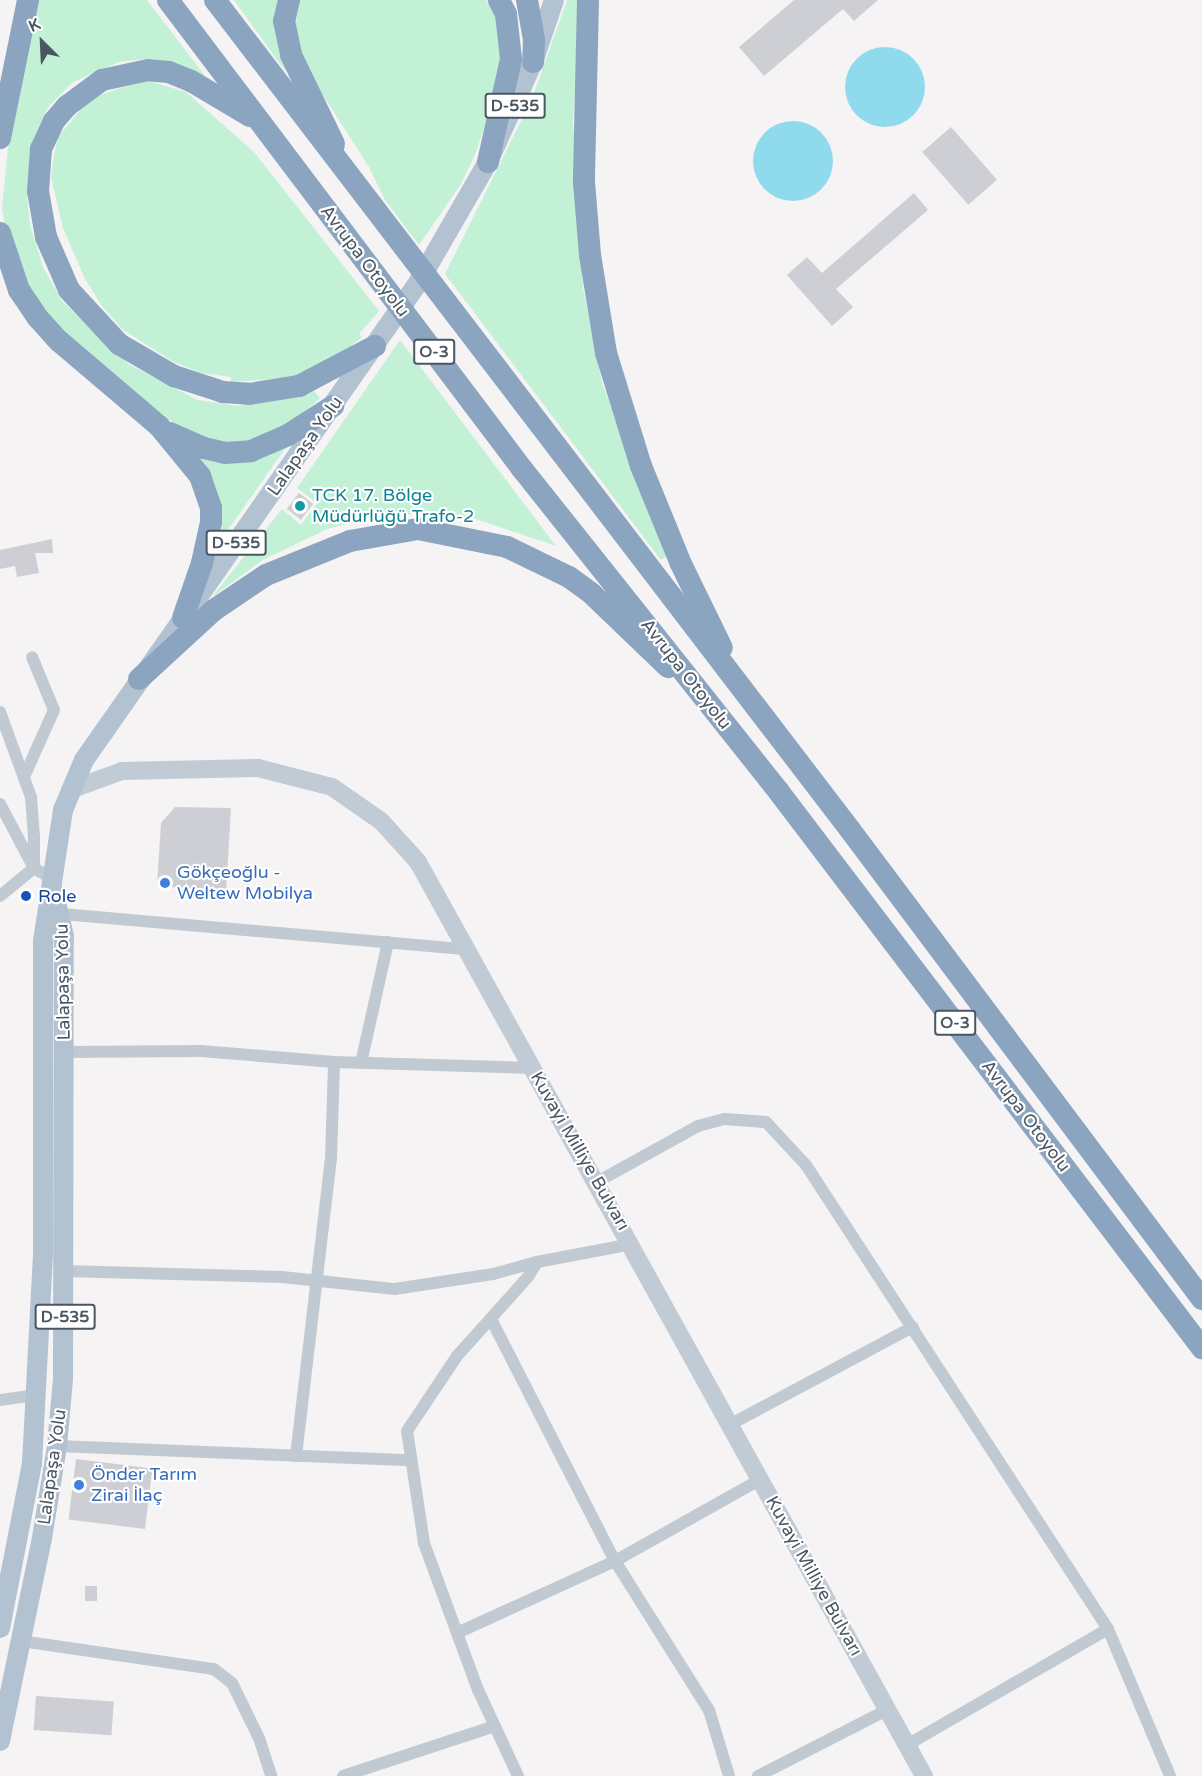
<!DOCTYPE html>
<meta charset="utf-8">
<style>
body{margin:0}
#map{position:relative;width:1202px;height:1776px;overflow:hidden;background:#f5f3f3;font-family:"Varela Round",sans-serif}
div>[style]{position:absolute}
.green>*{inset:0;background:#c3f1d5}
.water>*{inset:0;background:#90daee}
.round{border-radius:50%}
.building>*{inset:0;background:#cdcfd5;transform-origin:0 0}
.street>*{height:12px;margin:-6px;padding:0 6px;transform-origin:6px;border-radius:6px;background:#c1cad2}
.secondary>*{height:18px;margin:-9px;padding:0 9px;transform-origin:9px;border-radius:9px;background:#c1cbd6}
.primary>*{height:20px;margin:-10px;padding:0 10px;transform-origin:10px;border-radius:10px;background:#b3c2d1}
.highway>*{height:22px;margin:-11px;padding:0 11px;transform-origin:11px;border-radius:11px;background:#8ba5c1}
.dots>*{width:16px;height:16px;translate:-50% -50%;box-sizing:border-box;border:3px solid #fff;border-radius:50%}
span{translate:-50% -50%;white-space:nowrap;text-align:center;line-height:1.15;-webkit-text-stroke:4.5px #fff;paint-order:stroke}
.shield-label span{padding:2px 4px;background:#fff;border:2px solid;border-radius:4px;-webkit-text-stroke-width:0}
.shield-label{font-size:16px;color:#4a5661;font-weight:700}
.street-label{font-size:18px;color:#4a5661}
.culture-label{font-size:18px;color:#0d838f}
.left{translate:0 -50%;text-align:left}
.shop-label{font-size:18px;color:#366cbe}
.transit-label{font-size:18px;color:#164399}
.north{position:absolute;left:12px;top:12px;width:60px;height:60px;-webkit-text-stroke:4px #fff;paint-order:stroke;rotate:336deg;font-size:16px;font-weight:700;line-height:24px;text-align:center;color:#4a5661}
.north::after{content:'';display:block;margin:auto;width:21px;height:27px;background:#4a5661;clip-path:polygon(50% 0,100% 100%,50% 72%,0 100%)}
</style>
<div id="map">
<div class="green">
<div style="clip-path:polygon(38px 0,147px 0,206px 77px,145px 59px,119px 62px,73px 82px,48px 107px,33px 139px,27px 196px,30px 225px,43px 267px,62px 301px,130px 365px,198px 400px,237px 406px,297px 397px,313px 390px,320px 398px,293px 422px,253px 440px,233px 443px,213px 442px,185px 432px,104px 368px,37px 307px,6px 235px,2px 208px,9px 138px)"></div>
<div style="clip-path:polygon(234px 0,279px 0,285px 71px)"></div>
<div style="clip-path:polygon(299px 0,486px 0,496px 17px,501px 52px,497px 85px,477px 150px,461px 184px,419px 245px,385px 200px,369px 167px,312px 78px,294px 40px)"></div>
<div style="clip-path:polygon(567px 0,581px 0,573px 122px,583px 288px,602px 383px,667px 556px,661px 560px,445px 274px,532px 99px)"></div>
<div style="clip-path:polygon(145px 80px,186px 92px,254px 152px,379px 311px,359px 334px,362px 337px,338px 357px,312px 372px,287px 378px,231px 382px,231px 377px,201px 373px,172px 361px,122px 329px,102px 306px,85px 279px,63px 228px,51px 177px,54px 156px,58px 137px,83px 107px,100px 95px)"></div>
<div style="clip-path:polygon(400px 340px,556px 546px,470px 517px,422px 513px,369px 518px,327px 529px,263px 560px,212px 597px,282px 509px,301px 525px,317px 503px,297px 488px)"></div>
<div style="clip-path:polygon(287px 446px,218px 544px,214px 542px,195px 454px)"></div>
</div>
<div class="water">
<div class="round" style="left:845px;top:47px;width:80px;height:80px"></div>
<div class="round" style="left:753px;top:121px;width:80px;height:80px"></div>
</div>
<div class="building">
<div style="clip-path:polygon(794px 0,878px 0,854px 21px,843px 9px,764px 76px,739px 47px)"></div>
<div style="left:951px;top:127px;width:70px;height:38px;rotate:49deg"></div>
<div style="clip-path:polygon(914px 193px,928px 210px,836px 289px,853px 307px,832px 326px,787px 275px,807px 257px,822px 273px)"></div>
<div style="left:299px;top:493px;width:18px;height:20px;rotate:38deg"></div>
<div style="clip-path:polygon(52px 539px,53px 553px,35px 553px,39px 573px,17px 577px,15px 566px,0 569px,0 550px)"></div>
<div style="clip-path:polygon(175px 807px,231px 808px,226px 891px,157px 886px,161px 823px)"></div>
<div style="left:76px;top:1459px;width:77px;height:61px;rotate:7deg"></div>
<div style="left:85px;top:1586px;width:12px;height:15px"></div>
<div style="left:36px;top:1696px;width:78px;height:34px;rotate:4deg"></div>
</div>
<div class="street">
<div style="left:0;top:712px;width:90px;rotate:70deg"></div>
<div style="left:31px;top:797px;width:40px;rotate:85.7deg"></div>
<div style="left:34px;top:837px;width:31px;rotate:90deg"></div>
<div style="left:34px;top:868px;width:44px;rotate:140.5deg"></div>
<div style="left:24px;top:777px;width:73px;rotate:-65.9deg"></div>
<div style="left:54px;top:710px;width:57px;rotate:-112.5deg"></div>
<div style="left:0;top:804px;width:72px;rotate:62deg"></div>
<div style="left:34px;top:868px;width:23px;rotate:31deg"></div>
<div style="left:62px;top:914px;width:406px;rotate:5deg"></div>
<div style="left:65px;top:1052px;width:136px;rotate:-0.4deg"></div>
<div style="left:201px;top:1051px;width:133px;rotate:4.7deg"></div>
<div style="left:334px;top:1062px;width:199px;rotate:1.7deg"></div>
<div style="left:361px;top:1063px;width:124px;rotate:-77.4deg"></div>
<div style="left:597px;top:1182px;width:115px;rotate:-29deg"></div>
<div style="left:698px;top:1126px;width:27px;rotate:-15deg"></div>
<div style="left:724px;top:1119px;width:42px;rotate:4.1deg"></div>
<div style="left:766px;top:1122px;width:59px;rotate:47.1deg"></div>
<div style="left:806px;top:1165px;width:554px;rotate:56.94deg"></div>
<div style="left:1108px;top:1629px;width:160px;rotate:67.1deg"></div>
<div style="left:64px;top:1271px;width:218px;rotate:1.6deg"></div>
<div style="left:282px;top:1277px;width:114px;rotate:6.1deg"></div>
<div style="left:395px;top:1289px;width:99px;rotate:-8.7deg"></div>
<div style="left:493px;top:1274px;width:46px;rotate:-15.3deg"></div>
<div style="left:491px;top:1319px;width:272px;rotate:62.9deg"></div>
<div style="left:615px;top:1561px;width:176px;rotate:57.8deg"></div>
<div style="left:709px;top:1710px;width:69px;rotate:73.1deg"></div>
<div style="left:0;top:1400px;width:37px;rotate:-8deg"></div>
<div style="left:731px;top:1424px;width:206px;rotate:-28.1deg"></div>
<div style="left:57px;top:1446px;width:353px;rotate:2.3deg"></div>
<div style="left:296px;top:1456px;width:299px;rotate:-83.3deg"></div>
<div style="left:331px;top:1159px;width:97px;rotate:-88.2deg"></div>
<div style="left:457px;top:1633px;width:174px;rotate:-24.5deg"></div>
<div style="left:615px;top:1561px;width:167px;rotate:-29.3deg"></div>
<div style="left:21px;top:1641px;width:195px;rotate:8.3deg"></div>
<div style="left:214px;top:1669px;width:23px;rotate:38deg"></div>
<div style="left:232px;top:1683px;width:61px;rotate:63.9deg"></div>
<div style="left:259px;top:1738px;width:40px;rotate:72deg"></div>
<div style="left:907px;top:1745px;width:232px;rotate:-30deg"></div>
<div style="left:343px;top:1776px;width:160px;rotate:-18.2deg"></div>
<div style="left:518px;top:1776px;width:95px;rotate:-114.9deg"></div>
<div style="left:478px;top:1690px;width:157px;rotate:-110.2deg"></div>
<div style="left:424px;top:1543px;width:113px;rotate:-98.6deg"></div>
<div style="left:407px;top:1431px;width:90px;rotate:-56.3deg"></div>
<div style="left:457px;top:1356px;width:106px;rotate:-48.1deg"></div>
<div style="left:528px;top:1277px;width:17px;rotate:-59deg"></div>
<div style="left:537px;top:1262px;width:97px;rotate:-10.7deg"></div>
<div style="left:758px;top:1776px;width:145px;rotate:-27.1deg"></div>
</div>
<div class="secondary">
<div style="left:70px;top:790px;width:55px;rotate:-20.1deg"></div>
<div style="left:122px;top:771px;width:136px;rotate:-1.3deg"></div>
<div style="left:258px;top:768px;width:76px;rotate:14.4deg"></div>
<div style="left:332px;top:787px;width:60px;rotate:34.8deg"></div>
<div style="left:381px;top:821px;width:55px;rotate:47.9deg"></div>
<div style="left:418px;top:862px;width:1045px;rotate:61.03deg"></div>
</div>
<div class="primary">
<div style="left:0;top:1628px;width:167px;rotate:-79deg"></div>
<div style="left:32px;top:1464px;width:211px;rotate:-87deg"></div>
<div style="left:43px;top:1253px;width:312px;rotate:-90deg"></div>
<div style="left:43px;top:941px;width:133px;rotate:-81.3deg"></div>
<div style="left:63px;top:810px;width:54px;rotate:-67.2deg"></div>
<div style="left:84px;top:760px;width:33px;rotate:-55deg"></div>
<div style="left:103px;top:733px;width:549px;rotate:-55.01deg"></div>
<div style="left:418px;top:283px;width:140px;rotate:-60deg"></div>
<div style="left:488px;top:162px;width:110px;rotate:-65.8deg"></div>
<div style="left:533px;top:62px;width:65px;rotate:-71.3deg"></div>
<div style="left:0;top:1741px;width:207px;rotate:-78.3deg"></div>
<div style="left:42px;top:1538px;width:93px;rotate:-80.7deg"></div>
<div style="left:57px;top:1446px;width:67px;rotate:-84.9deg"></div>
<div style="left:63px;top:1379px;width:443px;rotate:-89.9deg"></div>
<div style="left:64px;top:936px;width:47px;rotate:-103.4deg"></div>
</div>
<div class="highway">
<div style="left:168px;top:0;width:589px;rotate:52.94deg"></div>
<div style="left:523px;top:470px;width:411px;rotate:51.5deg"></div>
<div style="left:779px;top:792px;width:699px;rotate:52.74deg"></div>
<div style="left:215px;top:0;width:1046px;rotate:52.57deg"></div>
<div style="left:851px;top:831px;width:585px;rotate:53.13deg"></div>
<div style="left:289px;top:0;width:22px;rotate:103deg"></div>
<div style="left:284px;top:21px;width:35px;rotate:78deg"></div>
<div style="left:291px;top:55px;width:99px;rotate:64.2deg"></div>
<div style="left:527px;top:0;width:40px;rotate:80deg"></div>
<div style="left:534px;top:39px;width:23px;rotate:92deg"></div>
<div style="left:588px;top:0;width:182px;rotate:91.3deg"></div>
<div style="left:584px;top:182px;width:73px;rotate:85.3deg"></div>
<div style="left:590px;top:255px;width:99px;rotate:80.7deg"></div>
<div style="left:606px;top:353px;width:118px;rotate:72.8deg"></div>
<div style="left:641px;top:466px;width:106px;rotate:67.8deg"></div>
<div style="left:681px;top:564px;width:93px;rotate:64deg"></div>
<div style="left:250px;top:116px;width:69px;rotate:-149.3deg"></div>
<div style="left:191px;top:81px;width:24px;rotate:-158deg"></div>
<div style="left:169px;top:72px;width:21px;rotate:-175deg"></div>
<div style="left:148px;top:70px;width:47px;rotate:167.7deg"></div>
<div style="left:102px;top:80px;width:44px;rotate:143.4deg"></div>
<div style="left:67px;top:106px;width:20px;rotate:131deg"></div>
<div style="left:54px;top:121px;width:31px;rotate:115deg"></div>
<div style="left:41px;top:149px;width:42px;rotate:94.1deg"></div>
<div style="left:38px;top:191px;width:47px;rotate:80.1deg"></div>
<div style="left:46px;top:237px;width:58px;rotate:66.5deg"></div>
<div style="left:69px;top:290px;width:74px;rotate:47.2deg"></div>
<div style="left:119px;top:344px;width:64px;rotate:30.2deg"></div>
<div style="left:174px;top:376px;width:52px;rotate:18.1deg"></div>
<div style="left:223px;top:392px;width:26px;rotate:4deg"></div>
<div style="left:249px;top:394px;width:51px;rotate:-9.1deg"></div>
<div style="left:299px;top:386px;width:86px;rotate:-27.8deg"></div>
<div style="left:0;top:138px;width:141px;rotate:-78.5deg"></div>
<div style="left:488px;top:162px;width:106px;rotate:-77.4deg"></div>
<div style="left:511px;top:59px;width:45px;rotate:-96.3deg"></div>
<div style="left:506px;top:14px;width:16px;rotate:-117deg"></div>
<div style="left:0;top:233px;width:60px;rotate:71.6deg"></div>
<div style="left:19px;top:290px;width:34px;rotate:56deg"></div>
<div style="left:38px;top:318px;width:31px;rotate:48deg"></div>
<div style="left:59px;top:341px;width:131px;rotate:40.4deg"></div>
<div style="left:159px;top:426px;width:65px;rotate:50.6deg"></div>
<div style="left:200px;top:476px;width:34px;rotate:71deg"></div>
<div style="left:211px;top:508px;width:14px;rotate:90deg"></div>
<div style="left:211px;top:522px;width:42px;rotate:102.4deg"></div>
<div style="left:202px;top:563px;width:58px;rotate:109.1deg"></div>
<div style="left:170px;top:433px;width:37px;rotate:24deg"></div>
<div style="left:204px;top:448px;width:22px;rotate:13deg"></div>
<div style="left:225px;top:453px;width:26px;rotate:-4deg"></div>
<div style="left:251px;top:451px;width:40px;rotate:-23.4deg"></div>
<div style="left:288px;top:435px;width:54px;rotate:-32.8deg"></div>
<div style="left:139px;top:679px;width:102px;rotate:-42.6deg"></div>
<div style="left:214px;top:610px;width:63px;rotate:-33.9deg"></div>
<div style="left:266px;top:575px;width:91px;rotate:-22deg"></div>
<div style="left:350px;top:541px;width:69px;rotate:-10deg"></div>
<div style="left:418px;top:529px;width:91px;rotate:11.4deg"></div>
<div style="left:507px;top:547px;width:69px;rotate:25.8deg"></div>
<div style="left:569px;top:577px;width:27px;rotate:36deg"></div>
<div style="left:591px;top:593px;width:107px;rotate:43.9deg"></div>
</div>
<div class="dots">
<div style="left:300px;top:506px;background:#0f9aa8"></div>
<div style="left:165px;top:883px;background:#3f7fe0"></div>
<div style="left:26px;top:896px;background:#1a4fb4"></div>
<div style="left:79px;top:1485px;background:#3f7fe0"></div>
</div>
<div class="shield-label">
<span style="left:515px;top:106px">D-535</span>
<span style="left:434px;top:352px">O-3</span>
<span style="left:236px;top:543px">D-535</span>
<span style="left:955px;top:1023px">O-3</span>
<span style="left:65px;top:1317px">D-535</span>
</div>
<div class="street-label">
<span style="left:365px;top:261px;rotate:53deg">Avrupa Otoyolu</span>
<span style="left:305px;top:446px;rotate:-55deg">Lalapaşa Yolu</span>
<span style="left:686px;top:674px;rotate:52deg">Avrupa Otoyolu</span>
<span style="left:63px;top:982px;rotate:-91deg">Lalapaşa Yolu</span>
<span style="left:1026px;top:1116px;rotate:53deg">Avrupa Otoyolu</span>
<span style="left:580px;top:1151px;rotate:60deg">Kuvayi Milliye Bulvarı</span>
<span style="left:52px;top:1467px;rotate:-82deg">Lalapaşa Yolu</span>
<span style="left:814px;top:1576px;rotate:61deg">Kuvayi Milliye Bulvarı</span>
</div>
<div class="culture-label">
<span class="left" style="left:312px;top:506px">TCK 17. Bölge<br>Müdürlüğü Trafo-2</span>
</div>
<div class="shop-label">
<span class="left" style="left:177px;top:883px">Gökçeoğlu -<br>Weltew Mobilya</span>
<span class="left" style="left:91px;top:1485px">Önder Tarım<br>Zirai İlaç</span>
</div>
<div class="transit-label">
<span class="left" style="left:38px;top:896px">Role</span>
</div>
<div class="north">K</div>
</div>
